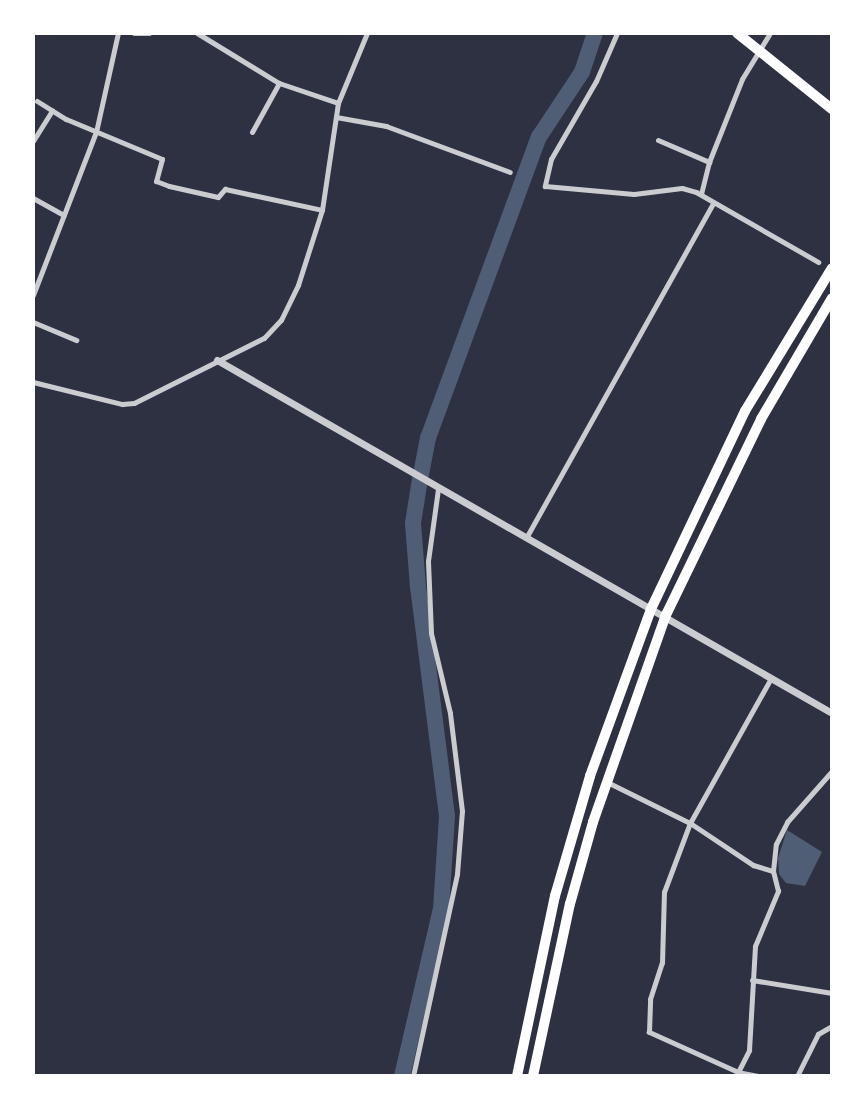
<!DOCTYPE html>
<style>
body{margin:0}
#map{position:relative;width:865px;height:1109px;overflow:hidden;background:#2d3142;font-family:"Varela Round",sans-serif}
div>[style]{position:absolute}
.water>*{inset:0;background:#4f5d75}
.river>*{height:16px;margin:-8px;padding:0 8px;transform-origin:8px;border-radius:8px;background:#4f5d75}
.minor>*{height:5px;margin:-2.5px;padding:0 2.5px;transform-origin:2.5px;border-radius:2.5px;background:#caccd0}
.tertiary>*{height:7px;margin:-3.5px;padding:0 3.5px;transform-origin:3.5px;border-radius:3.5px;background:#caccd0}
.trunk>*{height:10px;margin:-5px;padding:0 5px;transform-origin:5px;border-radius:5px;background:#fff}
span{translate:-50% -50%;white-space:nowrap;text-align:center;line-height:1.15;-webkit-text-stroke:7px #fff;paint-order:stroke}
.frame{position:absolute;inset:0;border:35px solid #fff;pointer-events:none}
</style>
<div id="map">
<div class="water">
<div style="clip-path:polygon(787px 830px,822px 852px,805px 886px,786px 883px,779px 874px,778px 858px)"></div>
</div>
<div class="river">
<div style="left:402px;top:1076px;width:171px;rotate:-76.9deg"></div>
<div style="left:441px;top:909px;width:93px;rotate:-86.3deg"></div>
<div style="left:447px;top:816px;width:231px;rotate:-97.2deg"></div>
<div style="left:418px;top:587px;width:64px;rotate:-94.5deg"></div>
<div style="left:413px;top:523px;width:38px;rotate:-81deg"></div>
<div style="left:419px;top:485px;width:48px;rotate:-79.2deg"></div>
<div style="left:428px;top:438px;width:321px;rotate:-69.8deg"></div>
<div style="left:539px;top:137px;width:78px;rotate:-56.5deg"></div>
<div style="left:582px;top:72px;width:41px;rotate:-71.6deg"></div>
</div>
<div class="minor">
<div style="left:134px;top:33px;width:15px"></div>
<div style="left:197px;top:33px;width:96px;rotate:31.4deg"></div>
<div style="left:279px;top:83px;width:62px;rotate:18.7deg"></div>
<div style="left:617px;top:33px;width:52px;rotate:113.6deg"></div>
<div style="left:596px;top:81px;width:90px;rotate:120deg"></div>
<div style="left:551px;top:159px;width:28px;rotate:103deg"></div>
<div style="left:545px;top:186px;width:89px;rotate:5.1deg"></div>
<div style="left:634px;top:194px;width:48px;rotate:-7.1deg"></div>
<div style="left:682px;top:188px;width:15px;rotate:16deg"></div>
<div style="left:696px;top:192px;width:141px;rotate:29.8deg"></div>
<div style="left:37px;top:101px;width:34px;rotate:32deg"></div>
<div style="left:66px;top:119px;width:104px;rotate:22.6deg"></div>
<div style="left:162px;top:159px;width:23px;rotate:105deg"></div>
<div style="left:156px;top:181px;width:14px;rotate:21deg"></div>
<div style="left:169px;top:186px;width:50px;rotate:12.7deg"></div>
<div style="left:218px;top:197px;width:11px;rotate:-49deg"></div>
<div style="left:225px;top:189px;width:99px;rotate:12.2deg"></div>
<div style="left:336px;top:117px;width:51px;rotate:10.2deg"></div>
<div style="left:386px;top:126px;width:132px;rotate:20.4deg"></div>
<div style="left:252px;top:132px;width:56px;rotate:-61.1deg"></div>
<div style="left:658px;top:140px;width:56px;rotate:23.3deg"></div>
<div style="left:33px;top:141px;width:36px;rotate:-58deg"></div>
<div style="left:701px;top:194px;width:33px;rotate:-76deg"></div>
<div style="left:709px;top:162px;width:89px;rotate:-68.3deg"></div>
<div style="left:742px;top:79px;width:54px;rotate:-58.7deg"></div>
<div style="left:33px;top:198px;width:35px;rotate:29deg"></div>
<div style="left:33px;top:295px;width:175px;rotate:-68.9deg"></div>
<div style="left:96px;top:132px;width:101px;rotate:-77.5deg"></div>
<div style="left:33px;top:322px;width:47px;rotate:22.7deg"></div>
<div style="left:33px;top:382px;width:92px;rotate:13.9deg"></div>
<div style="left:122px;top:404px;width:12px;rotate:-5deg"></div>
<div style="left:134px;top:403px;width:145px;rotate:-26.6deg"></div>
<div style="left:264px;top:338px;width:25px;rotate:-47deg"></div>
<div style="left:281px;top:320px;width:39px;rotate:-64deg"></div>
<div style="left:298px;top:285px;width:79px;rotate:-72.3deg"></div>
<div style="left:322px;top:210px;width:108px;rotate:-81.5deg"></div>
<div style="left:338px;top:103px;width:76px;rotate:-67.5deg"></div>
<div style="left:526px;top:538px;width:384px;rotate:-60.8deg"></div>
<div style="left:607px;top:782px;width:93px;rotate:26.3deg"></div>
<div style="left:690px;top:823px;width:76px;rotate:33.7deg"></div>
<div style="left:753px;top:865px;width:21px;rotate:17deg"></div>
<div style="left:752px;top:980px;width:81px;rotate:9.2deg"></div>
<div style="left:413px;top:1076px;width:207px;rotate:-77.7deg"></div>
<div style="left:457px;top:874px;width:63px;rotate:-85.5deg"></div>
<div style="left:462px;top:811px;width:99px;rotate:-97deg"></div>
<div style="left:450px;top:713px;width:82px;rotate:-103.4deg"></div>
<div style="left:431px;top:633px;width:72px;rotate:-92.4deg"></div>
<div style="left:428px;top:561px;width:73px;rotate:-82.1deg"></div>
<div style="left:736px;top:1076px;width:29px;rotate:-63deg"></div>
<div style="left:749px;top:1050px;width:104px;rotate:-86.7deg"></div>
<div style="left:755px;top:946px;width:60px;rotate:-67.3deg"></div>
<div style="left:778px;top:891px;width:21px;rotate:-104deg"></div>
<div style="left:773px;top:871px;width:27px;rotate:-84deg"></div>
<div style="left:776px;top:844px;width:25px;rotate:-63deg"></div>
<div style="left:787px;top:822px;width:68px;rotate:-48.6deg"></div>
<div style="left:758px;top:1076px;width:20px;rotate:-169deg"></div>
<div style="left:738px;top:1072px;width:98px;rotate:-155.8deg"></div>
<div style="left:649px;top:1032px;width:33px;rotate:-88deg"></div>
<div style="left:650px;top:999px;width:38px;rotate:-72deg"></div>
<div style="left:662px;top:963px;width:71px;rotate:-88.4deg"></div>
<div style="left:664px;top:892px;width:74px;rotate:-69.4deg"></div>
<div style="left:690px;top:823px;width:166px;rotate:-60.8deg"></div>
<div style="left:797px;top:1076px;width:47px;rotate:-63.4deg"></div>
<div style="left:818px;top:1034px;width:16px;rotate:-30deg"></div>
</div>
<div class="tertiary">
<div style="left:217px;top:360px;width:709px;rotate:29.86deg"></div>
</div>
<div class="trunk">
<div style="left:737px;top:33px;width:122px;rotate:38.7deg"></div>
<div style="left:517px;top:1076px;width:184px;rotate:-78.1deg"></div>
<div style="left:555px;top:896px;width:125px;rotate:-73.7deg"></div>
<div style="left:590px;top:776px;width:178px;rotate:-69.9deg"></div>
<div style="left:651px;top:609px;width:219px;rotate:-64.6deg"></div>
<div style="left:745px;top:411px;width:167px;rotate:-58.7deg"></div>
<div style="left:533px;top:1076px;width:176px;rotate:-77.9deg"></div>
<div style="left:570px;top:904px;width:85px;rotate:-74.3deg"></div>
<div style="left:593px;top:822px;width:217px;rotate:-70.6deg"></div>
<div style="left:665px;top:617px;width:220px;rotate:-64.1deg"></div>
<div style="left:761px;top:419px;width:140px;rotate:-59.6deg"></div>
</div>
<div class="frame"></div>
</div>
